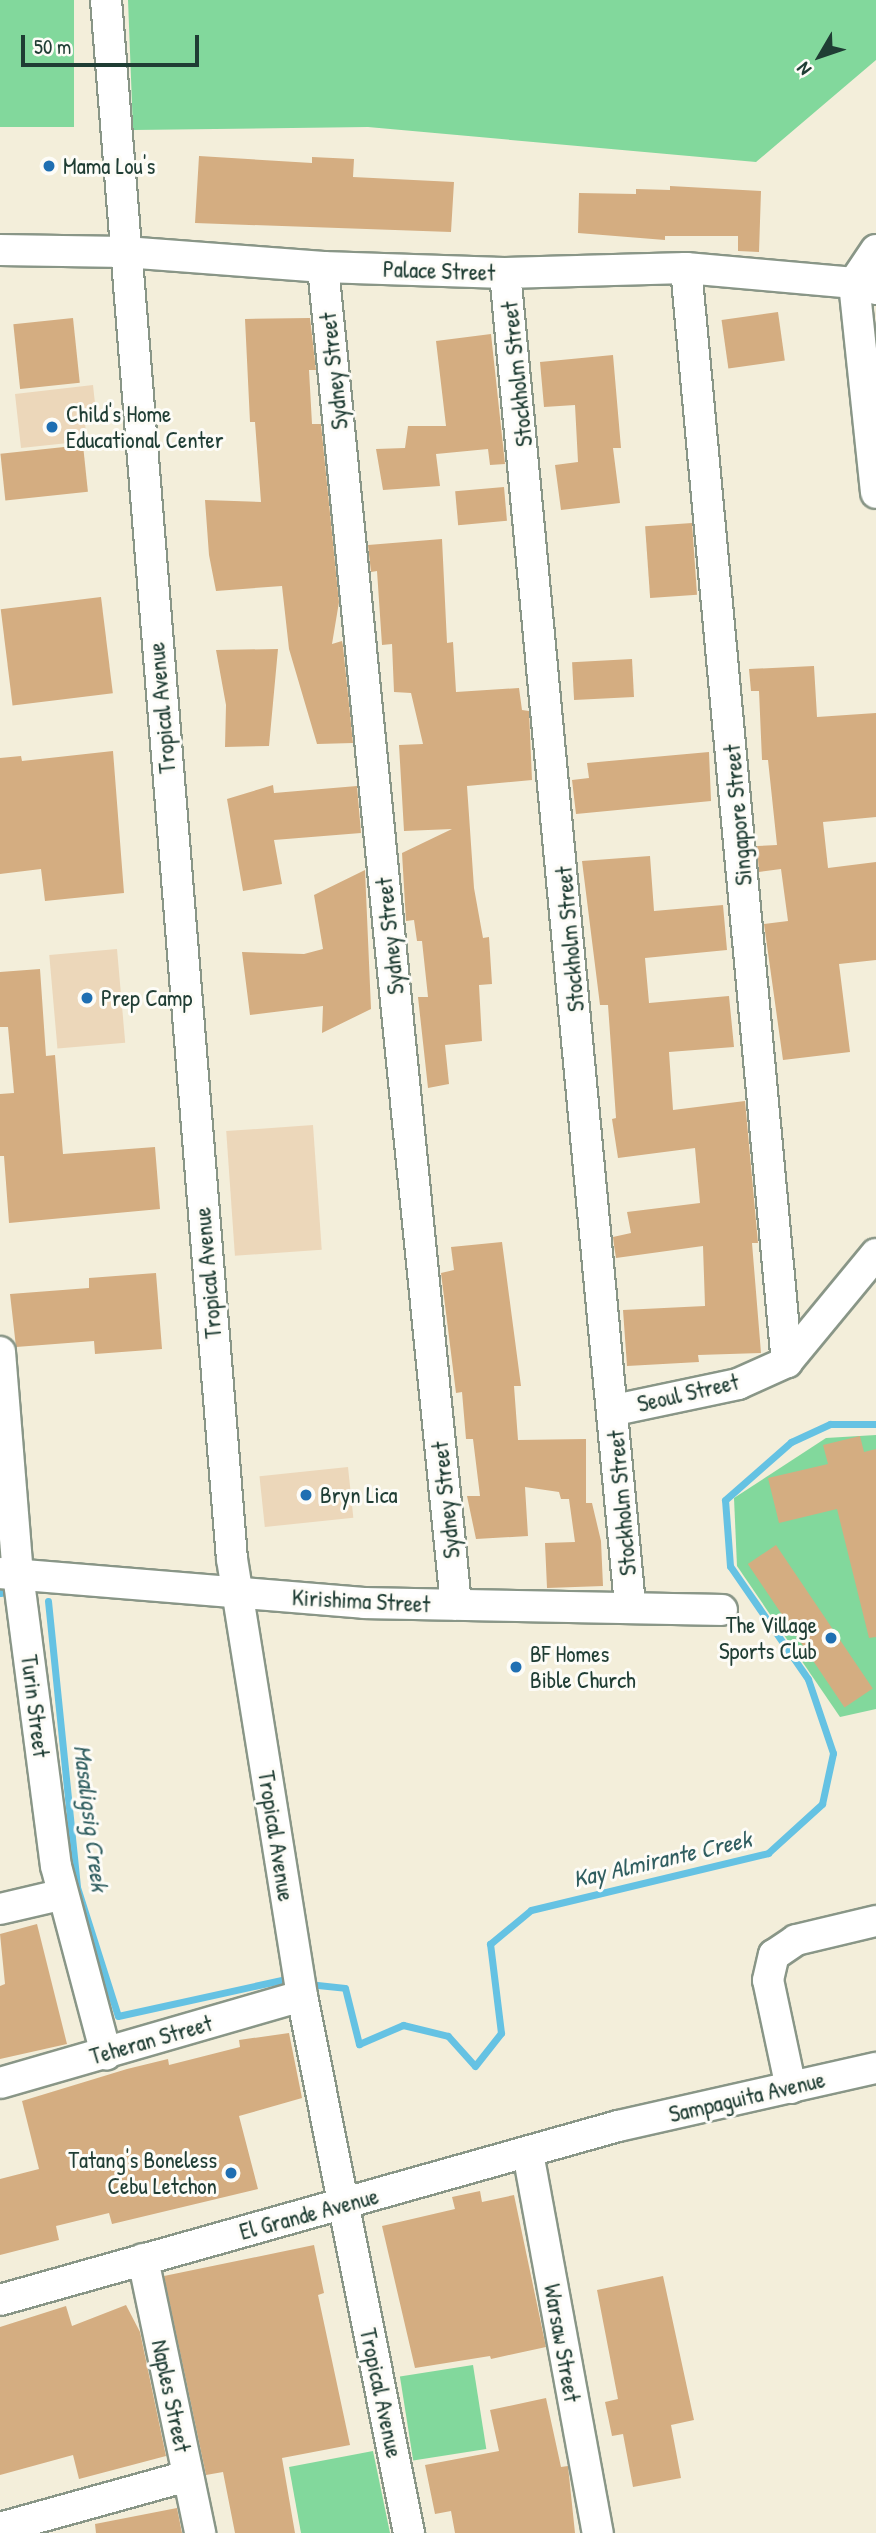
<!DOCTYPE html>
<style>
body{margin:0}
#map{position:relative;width:876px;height:2533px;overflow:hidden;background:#f3eeda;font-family:"Patrick Hand",sans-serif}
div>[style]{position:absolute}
.built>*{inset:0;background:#ecd7ba;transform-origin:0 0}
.green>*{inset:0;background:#82d89c;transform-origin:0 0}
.stream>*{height:7px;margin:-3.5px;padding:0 3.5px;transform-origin:3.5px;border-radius:3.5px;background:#65c2e3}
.building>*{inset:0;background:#d4ad81;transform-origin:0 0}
.roads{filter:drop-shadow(2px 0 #899687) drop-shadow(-2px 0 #899687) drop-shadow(0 2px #899687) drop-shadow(0 -2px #899687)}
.minor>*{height:30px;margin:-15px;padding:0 15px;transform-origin:15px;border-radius:15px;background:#fff}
.dots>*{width:19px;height:19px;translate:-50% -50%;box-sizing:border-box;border:4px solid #fdfcf7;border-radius:50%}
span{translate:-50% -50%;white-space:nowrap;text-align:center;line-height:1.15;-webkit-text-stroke:6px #fdfcf7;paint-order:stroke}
.poi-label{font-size:23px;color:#1f3d34}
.left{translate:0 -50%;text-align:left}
.right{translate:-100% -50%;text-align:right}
.street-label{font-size:23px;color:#1f3d34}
.water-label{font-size:24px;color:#305e60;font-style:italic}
.north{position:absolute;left:785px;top:21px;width:70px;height:70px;-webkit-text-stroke:5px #fdfcf7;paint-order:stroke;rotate:231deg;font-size:19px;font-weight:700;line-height:28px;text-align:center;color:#1f3d34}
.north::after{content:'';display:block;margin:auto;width:24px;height:32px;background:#1f3d34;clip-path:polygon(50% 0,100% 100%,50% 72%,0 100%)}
.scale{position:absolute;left:21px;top:35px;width:178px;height:32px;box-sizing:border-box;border:4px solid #1f3d34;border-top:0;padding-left:9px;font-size:21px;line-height:24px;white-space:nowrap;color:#1f3d34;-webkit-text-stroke:5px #fdfcf7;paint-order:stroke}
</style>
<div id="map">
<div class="built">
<div style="clip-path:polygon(93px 385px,96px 413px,84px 414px,87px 441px,21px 448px,15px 394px)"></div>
<div style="left:117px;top:949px;width:94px;height:68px;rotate:85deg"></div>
<div style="left:313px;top:1125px;width:125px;height:87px;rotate:86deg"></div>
<div style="left:348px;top:1467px;width:51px;height:89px;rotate:84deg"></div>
</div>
<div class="green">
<div style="left:0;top:0;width:74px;height:127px"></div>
<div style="clip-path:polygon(128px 0,876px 0,876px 60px,756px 162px,368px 127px,133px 130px)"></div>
<div style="clip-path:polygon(876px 1435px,876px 1709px,840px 1717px,737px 1566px,734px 1498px,826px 1438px)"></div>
<div style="left:473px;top:2365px;width:85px;height:74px;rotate:81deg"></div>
<div style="clip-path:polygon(373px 2451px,390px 2533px,301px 2533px,289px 2467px)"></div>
</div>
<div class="stream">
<div style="left:0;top:1593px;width:1px"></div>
<div style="left:48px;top:1601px;width:287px;rotate:84.2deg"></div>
<div style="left:77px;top:1887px;width:135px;rotate:72.4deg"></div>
<div style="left:118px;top:2016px;width:177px;rotate:-12.4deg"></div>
<div style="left:308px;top:1984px;width:37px;rotate:6deg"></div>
<div style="left:345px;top:1988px;width:58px;rotate:76deg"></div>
<div style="left:359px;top:2044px;width:48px;rotate:-23.4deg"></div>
<div style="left:403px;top:2025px;width:46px;rotate:13.7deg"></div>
<div style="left:448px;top:2036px;width:40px;rotate:48deg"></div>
<div style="left:475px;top:2066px;width:42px;rotate:-51.8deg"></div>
<div style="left:501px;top:2033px;width:90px;rotate:-97deg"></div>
<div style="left:490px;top:1944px;width:53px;rotate:-39.7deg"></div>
<div style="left:531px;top:1910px;width:244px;rotate:-13.5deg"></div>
<div style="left:768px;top:1853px;width:73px;rotate:-42.2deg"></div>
<div style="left:822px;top:1804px;width:52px;rotate:-77.8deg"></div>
<div style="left:833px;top:1753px;width:78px;rotate:-108.7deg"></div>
<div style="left:808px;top:1679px;width:137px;rotate:-124.6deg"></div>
<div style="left:730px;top:1566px;width:66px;rotate:-94.3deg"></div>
<div style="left:725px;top:1500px;width:88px;rotate:-41.3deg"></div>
<div style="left:791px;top:1442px;width:43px;rotate:-24.8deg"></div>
<div style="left:830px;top:1424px;width:46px"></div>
</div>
<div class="building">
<div style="clip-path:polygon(199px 156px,312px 163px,312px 157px,354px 159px,353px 177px,454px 182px,451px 232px,195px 223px)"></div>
<div style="clip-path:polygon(670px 186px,761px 191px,759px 252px,738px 251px,738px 236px,665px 236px,665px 240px,578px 233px,579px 193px,636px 194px,636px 189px,670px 190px)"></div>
<div style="left:778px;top:312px;width:49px;height:57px;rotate:82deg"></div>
<div style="left:73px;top:318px;width:65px;height:60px;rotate:84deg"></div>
<div style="clip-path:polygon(310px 318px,316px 370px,309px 370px,312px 424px,321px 424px,339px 602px,332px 644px,342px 641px,343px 646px,353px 743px,317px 744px,289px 649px,282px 586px,216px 591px,209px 555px,205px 500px,261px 502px,255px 422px,250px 422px,245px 319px)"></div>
<div style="clip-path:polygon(491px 334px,505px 464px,490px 465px,488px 449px,436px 454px,440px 486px,383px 490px,376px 449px,405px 448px,408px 426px,446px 426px,436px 341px)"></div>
<div style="clip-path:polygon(613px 355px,621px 448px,613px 448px,620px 503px,561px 510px,555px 465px,578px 462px,575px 405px,544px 407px,540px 362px)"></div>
<div style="left:83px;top:445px;width:47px;height:83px;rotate:84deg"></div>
<div style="left:504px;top:487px;width:34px;height:49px;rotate:85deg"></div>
<div style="left:692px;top:523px;width:72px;height:47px;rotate:86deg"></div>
<div style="clip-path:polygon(442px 539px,447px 643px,453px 642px,456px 692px,519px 688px,522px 710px,529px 711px,532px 780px,467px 786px,474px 888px,483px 938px,489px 937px,492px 984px,479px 985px,482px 1041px,445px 1045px,449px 1084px,428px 1088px,418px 997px,428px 997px,422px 941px,417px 941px,414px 920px,406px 921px,402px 853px,452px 829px,404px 831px,399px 745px,423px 744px,411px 693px,394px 692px,392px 644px,382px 645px,377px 571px,371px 572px,368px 545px)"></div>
<div style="left:101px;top:597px;width:97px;height:101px;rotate:83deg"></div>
<div style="clip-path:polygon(278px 649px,269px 746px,225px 747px,226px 705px,216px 650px)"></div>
<div style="left:632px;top:659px;width:38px;height:60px;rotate:87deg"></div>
<div style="clip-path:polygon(814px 666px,817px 717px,876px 713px,876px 817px,823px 822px,828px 868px,876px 862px,876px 960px,839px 964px,850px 1052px,783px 1060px,764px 924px,788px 921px,781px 869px,759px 872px,757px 846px,777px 845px,768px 760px,762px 760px,759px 691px,751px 691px,749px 669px)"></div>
<div style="clip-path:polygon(113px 751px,124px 893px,45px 901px,41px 869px,0 874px,0 758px,21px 756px,22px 761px)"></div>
<div style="clip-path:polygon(709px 752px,711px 801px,576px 814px,572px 780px,589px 778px,587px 763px)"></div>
<div style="clip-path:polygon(273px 785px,274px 793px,357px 786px,361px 833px,274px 840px,282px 884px,243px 891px,227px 799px)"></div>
<div style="clip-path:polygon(650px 856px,654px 911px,723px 905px,727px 950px,645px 958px,649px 1003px,729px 996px,734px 1047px,669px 1052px,673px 1110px,745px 1101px,758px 1243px,752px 1243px,761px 1353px,698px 1355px,699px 1362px,627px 1366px,623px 1310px,705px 1306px,703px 1246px,616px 1258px,614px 1245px,613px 1237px,631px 1233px,627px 1212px,700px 1203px,695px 1148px,618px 1158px,612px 1119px,616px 1118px,608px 1005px,600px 1005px,582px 861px)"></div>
<div style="clip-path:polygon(365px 870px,371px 1009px,322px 1033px,323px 1006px,250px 1015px,242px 952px,304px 954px,323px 949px,314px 895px)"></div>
<div style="clip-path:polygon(40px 969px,46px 1056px,55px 1055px,63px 1154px,155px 1147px,160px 1209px,9px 1223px,4px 1156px,0 1156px,0 1094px,14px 1093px,8px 1027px,0 1027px,0 972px)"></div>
<div style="clip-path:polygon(502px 1242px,521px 1386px,514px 1386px,518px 1440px,586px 1439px,586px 1503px,592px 1503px,601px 1541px,603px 1586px,547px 1588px,545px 1543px,575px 1542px,569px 1499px,561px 1499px,559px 1492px,525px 1487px,528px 1536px,476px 1539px,467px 1496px,480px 1496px,473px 1439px,466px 1439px,462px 1392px,456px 1393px,441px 1273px,454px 1270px,451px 1247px)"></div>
<div style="clip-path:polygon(156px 1273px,162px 1349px,95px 1354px,94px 1341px,16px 1347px,10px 1294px,89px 1288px,89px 1278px)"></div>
<div style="clip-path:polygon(860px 1436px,864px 1452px,876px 1449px,876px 1637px,869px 1638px,837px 1509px,779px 1523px,768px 1478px,828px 1464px,823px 1445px)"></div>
<div style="left:776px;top:1545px;width:173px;height:34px;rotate:56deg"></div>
<div style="clip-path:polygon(37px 1924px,67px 2044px,0 2059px,0 1986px,5px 1984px,0 1934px)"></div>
<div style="clip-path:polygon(289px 2033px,302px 2098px,239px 2116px,258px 2189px,112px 2224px,109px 2213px,56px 2226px,59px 2240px,0 2255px,0 2179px,39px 2169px,22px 2101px,127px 2069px,168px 2059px,169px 2065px,240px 2047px,239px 2040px)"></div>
<div style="clip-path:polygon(480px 2191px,482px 2202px,514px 2195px,546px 2347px,491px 2359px,490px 2356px,415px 2368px,382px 2226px,455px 2209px,452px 2197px)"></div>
<div style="clip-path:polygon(314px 2245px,324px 2293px,318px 2295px,350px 2445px,282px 2458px,295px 2533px,235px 2533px,223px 2472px,206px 2475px,164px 2276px)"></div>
<div style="clip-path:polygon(663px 2276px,694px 2420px,671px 2425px,681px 2478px,633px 2487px,623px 2434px,612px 2436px,605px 2402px,618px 2399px,597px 2290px)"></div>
<div style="clip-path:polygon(126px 2305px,140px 2332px,166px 2456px,79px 2479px,73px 2455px,0 2475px,0 2327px,66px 2306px,72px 2326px)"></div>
<div style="clip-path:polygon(546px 2398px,561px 2467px,568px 2466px,575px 2533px,455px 2533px,451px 2511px,435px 2514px,425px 2465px,499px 2451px,490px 2410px)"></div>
<div style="clip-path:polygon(177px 2508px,182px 2533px,96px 2533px,95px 2524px)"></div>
</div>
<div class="roads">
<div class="minor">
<div style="left:106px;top:0;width:1564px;rotate:85.38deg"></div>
<div style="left:232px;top:1559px;width:443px;rotate:80.9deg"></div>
<div style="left:302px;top:1996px;width:548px;rotate:78.73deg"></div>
<div style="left:0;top:250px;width:125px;rotate:0.9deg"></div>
<div style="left:125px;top:252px;width:199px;rotate:4.3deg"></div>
<div style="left:323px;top:267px;width:182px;rotate:1.9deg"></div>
<div style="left:505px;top:273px;width:181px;rotate:-1.6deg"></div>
<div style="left:686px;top:268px;width:169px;rotate:5.1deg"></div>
<div style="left:854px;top:283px;width:23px;rotate:15deg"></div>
<div style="left:876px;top:250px;width:40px;rotate:124deg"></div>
<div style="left:854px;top:283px;width:211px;rotate:84deg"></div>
<div style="left:323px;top:267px;width:1344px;rotate:84.32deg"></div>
<div style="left:686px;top:268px;width:1099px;rotate:84.73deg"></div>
<div style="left:505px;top:273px;width:1338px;rotate:84.64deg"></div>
<div style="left:0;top:1352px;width:223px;rotate:85.4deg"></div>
<div style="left:18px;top:1574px;width:294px;rotate:82.6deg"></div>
<div style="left:56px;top:1866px;width:195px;rotate:75.1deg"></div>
<div style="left:615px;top:1410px;width:126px;rotate:-11.9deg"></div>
<div style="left:738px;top:1384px;width:54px;rotate:-24.2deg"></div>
<div style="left:787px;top:1362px;width:140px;rotate:-50.5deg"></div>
<div style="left:0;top:1573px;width:365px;rotate:4.7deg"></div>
<div style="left:364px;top:1603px;width:358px;rotate:1.1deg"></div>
<div style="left:0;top:1909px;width:62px;rotate:-13.1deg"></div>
<div style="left:0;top:2083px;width:314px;rotate:-16.1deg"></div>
<div style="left:791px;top:2088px;width:110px;rotate:-102deg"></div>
<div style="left:768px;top:1980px;width:26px;rotate:-77deg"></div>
<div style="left:774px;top:1955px;width:27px;rotate:-34deg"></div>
<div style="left:796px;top:1940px;width:82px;rotate:-13.4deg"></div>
<div style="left:528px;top:2153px;width:386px;rotate:79.6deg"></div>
<div style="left:143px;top:2259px;width:280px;rotate:78.2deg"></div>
<div style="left:0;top:2300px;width:642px;rotate:-15.72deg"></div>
<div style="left:618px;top:2126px;width:264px;rotate:-12.7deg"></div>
<div style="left:0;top:2528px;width:195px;rotate:-15.5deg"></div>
</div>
</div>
<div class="dots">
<div style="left:49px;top:166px;background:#1f6fb2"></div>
<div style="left:52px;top:427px;background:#1f6fb2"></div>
<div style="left:87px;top:998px;background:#1f6fb2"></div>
<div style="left:306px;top:1495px;background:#1f6fb2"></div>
<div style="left:831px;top:1638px;background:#1f6fb2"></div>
<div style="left:516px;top:1667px;background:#1f6fb2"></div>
<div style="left:231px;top:2173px;background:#1f6fb2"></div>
</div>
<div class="poi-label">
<span class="left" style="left:63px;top:166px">Mama Lou's</span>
<span class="left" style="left:66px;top:427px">Child's Home<br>Educational Center</span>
<span class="left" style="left:101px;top:998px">Prep Camp</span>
<span class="left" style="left:320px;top:1495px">Bryn Lica</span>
<span class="right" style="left:817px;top:1638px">The Village<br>Sports Club</span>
<span class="left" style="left:530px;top:1667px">BF Homes<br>Bible Church</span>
<span class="right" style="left:217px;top:2173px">Tatang's Boneless<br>Cebu Letchon</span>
</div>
<div class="street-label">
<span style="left:439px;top:271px;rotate:2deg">Palace Street</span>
<span style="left:334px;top:371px;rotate:-96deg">Sydney Street</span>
<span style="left:517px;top:374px;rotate:-96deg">Stockholm Street</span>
<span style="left:162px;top:708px;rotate:-95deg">Tropical Avenue</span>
<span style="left:738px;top:815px;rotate:-95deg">Singapore Street</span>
<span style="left:390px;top:936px;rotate:-96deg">Sydney Street</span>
<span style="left:570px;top:939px;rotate:-95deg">Stockholm Street</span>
<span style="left:208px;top:1273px;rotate:-95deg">Tropical Avenue</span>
<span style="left:688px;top:1393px;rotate:-13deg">Seoul Street</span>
<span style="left:446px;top:1500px;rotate:-96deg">Sydney Street</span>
<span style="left:622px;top:1503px;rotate:-95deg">Stockholm Street</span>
<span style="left:361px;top:1601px;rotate:3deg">Kirishima Street</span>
<span style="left:35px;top:1706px;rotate:83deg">Turin Street</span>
<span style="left:276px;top:1836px;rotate:81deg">Tropical Avenue</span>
<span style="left:151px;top:2040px;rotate:-16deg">Teheran Street</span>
<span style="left:747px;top:2097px;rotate:-13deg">Sampaguita Avenue</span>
<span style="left:309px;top:2214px;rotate:-15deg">El Grande Avenue</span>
<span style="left:562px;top:2343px;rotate:80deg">Warsaw Street</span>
<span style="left:381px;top:2393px;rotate:78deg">Tropical Avenue</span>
<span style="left:171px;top:2396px;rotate:78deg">Naples Street</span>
</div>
<div class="water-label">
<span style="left:91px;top:1818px;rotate:83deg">Masaligsig Creek</span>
<span style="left:662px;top:1859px;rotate:-13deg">Kay Almirante Creek</span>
</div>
<div class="north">N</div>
<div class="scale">50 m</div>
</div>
